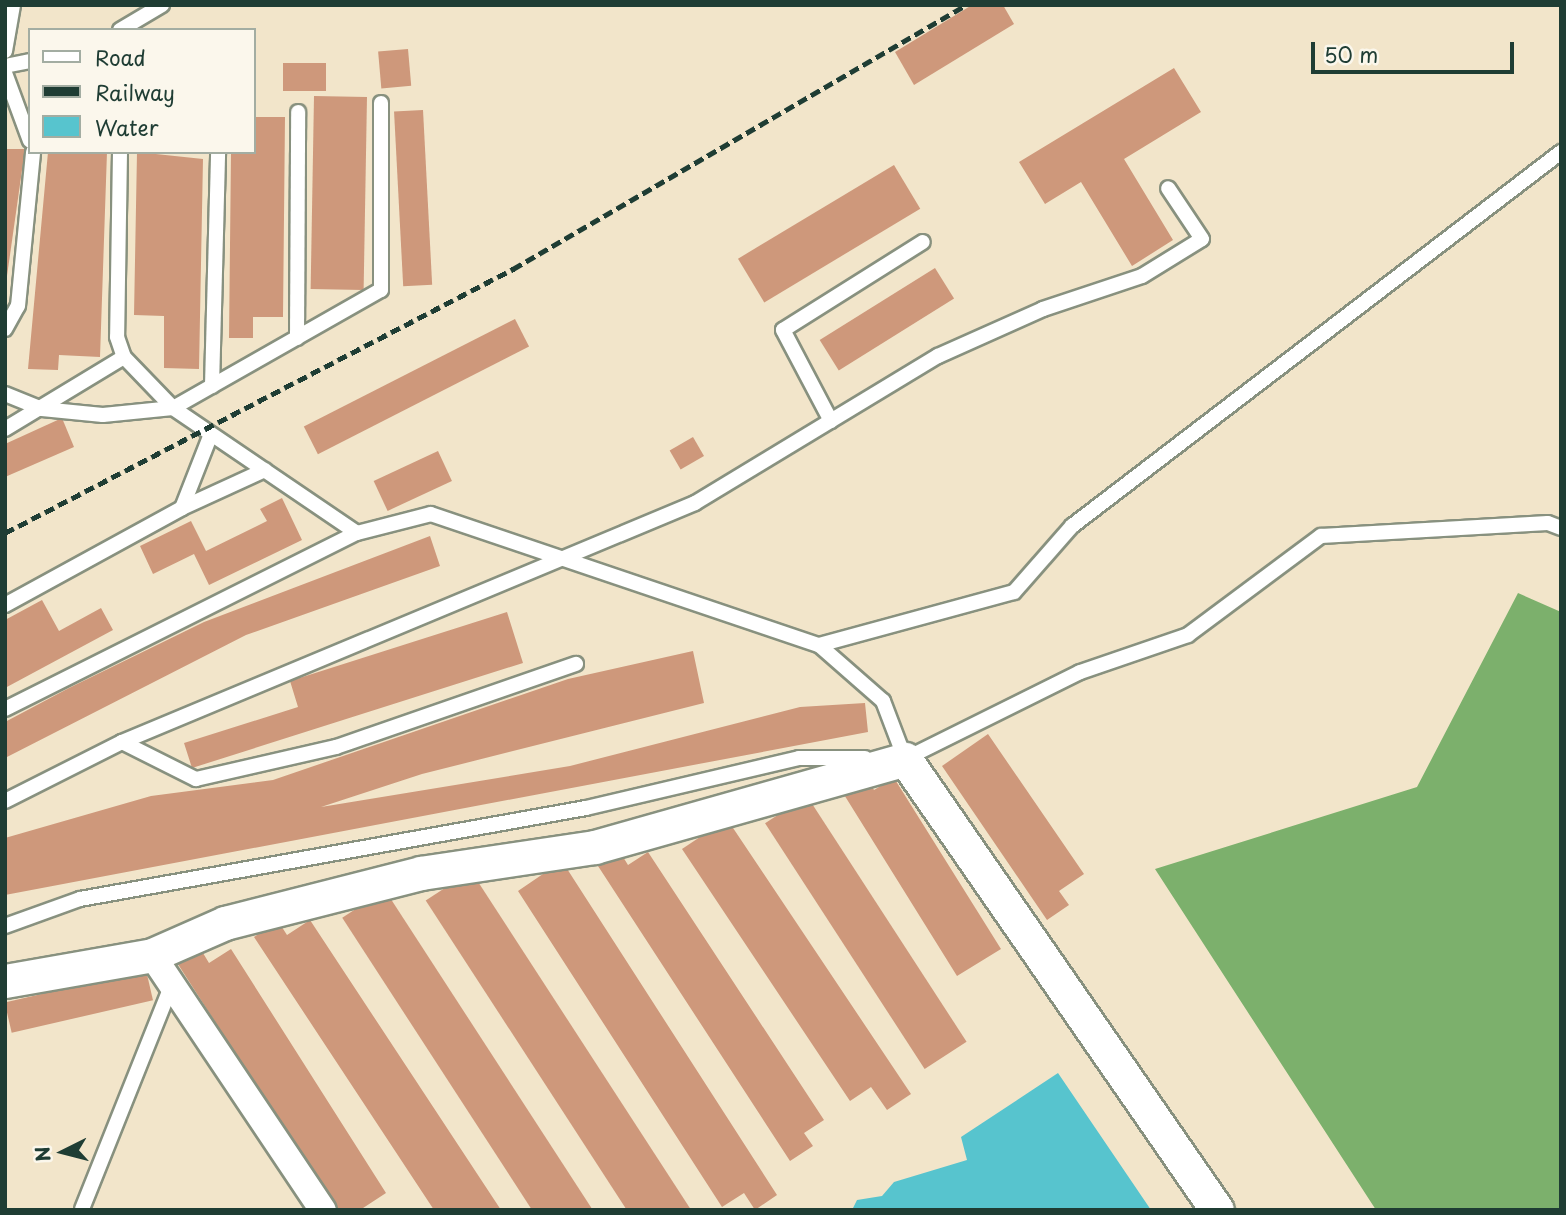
<!DOCTYPE html>
<style>
body{margin:0}
#map{position:relative;width:1566px;height:1215px;overflow:hidden;background:#f2e5ca;font-family:"Playpen Sans",sans-serif}
div>[style]{position:absolute}
.forest>*{inset:0;background:#7cb06c}
.water>*{inset:0;background:#57c4ce}
.building>*{inset:0;background:#ce987b;transform-origin:0 0}
.roads{filter:drop-shadow(2px 0 #88917f) drop-shadow(-2px 0 #88917f) drop-shadow(0 2px #88917f) drop-shadow(0 -2px #88917f)}
.service>*{height:14px;margin:-7px;padding:0 7px;transform-origin:7px;border-radius:7px;background:#fff}
.minor>*{height:26px;margin:-13px;padding:0 13px;transform-origin:13px;border-radius:13px;background:#fff}
.tertiary>*{height:33px;margin:-16.5px;padding:0 16.5px;transform-origin:16.5px;border-radius:16.5px;background:#fff}
.rail>*{height:5px;margin-top:-2.5px;transform-origin:0;background:repeating-linear-gradient(90deg,#1f3d34 0 10px,transparent 0 15px)}
span{translate:-50% -50%;white-space:nowrap;text-align:center;line-height:1.15;-webkit-text-stroke:5px #fbf7ec;paint-order:stroke}
.frame{position:absolute;inset:0;border:7px solid #1f3d34;pointer-events:none}
.legend{position:absolute;left:28px;top:28px;width:228px;height:126px;box-sizing:border-box;background:#fbf7ec;border:2px solid #a3ada2;margin:0;padding:9px 12px;list-style:none;font-size:21px;color:#1f3d34}
.legend li{display:flex;align-items:center;gap:14px;height:35px}
.legend b{width:35px;border:2px solid #a3ada2}
.north{position:absolute;left:28px;top:1117px;width:70px;height:70px;-webkit-text-stroke:5px #fbf7ec;paint-order:stroke;rotate:264deg;font-size:19px;font-weight:700;line-height:28px;text-align:center;color:#1f3d34}
.north::after{content:'';display:block;margin:auto;width:24px;height:32px;background:#1f3d34;clip-path:polygon(50% 0,100% 100%,50% 72%,0 100%)}
.scale{position:absolute;left:1311px;top:42px;width:203px;height:32px;box-sizing:border-box;border:4px solid #1f3d34;border-top:0;padding-left:9px;font-size:21px;line-height:24px;white-space:nowrap;color:#1f3d34;-webkit-text-stroke:5px #fbf7ec;paint-order:stroke}
</style>
<div id="map">
<div class="forest">
<div style="clip-path:polygon(1518px 593px,1561px 612px,1561px 1210px,1376px 1210px,1155px 869px,1417px 787px)"></div>
</div>
<div class="water">
<div style="clip-path:polygon(1058px 1073px,1151px 1210px,852px 1210px,857px 1200px,882px 1196px,894px 1182px,967px 1160px,961px 1137px)"></div>
</div>
<div class="building">
<div style="clip-path:polygon(972px 5px,1003px 5px,1014px 24px,914px 85px,895px 52px)"></div>
<div style="left:408px;top:49px;width:37px;height:30px;rotate:85deg"></div>
<div style="left:283px;top:63px;width:43px;height:28px"></div>
<div style="clip-path:polygon(1174px 68px,1201px 112px,1124px 159px,1173px 240px,1132px 266px,1081px 182px,1045px 204px,1019px 162px)"></div>
<div style="left:314px;top:96px;width:53px;height:193px;rotate:1deg"></div>
<div style="left:423px;top:110px;width:175px;height:29px;rotate:87deg"></div>
<div style="clip-path:polygon(254px 117px,285px 117px,283px 317px,253px 317px,253px 338px,229px 338px,231px 152px,254px 152px)"></div>
<div style="clip-path:polygon(5px 149px,25px 149px,7px 276px,5px 276px)"></div>
<div style="clip-path:polygon(48px 152px,107px 152px,100px 357px,59px 355px,58px 370px,28px 369px)"></div>
<div style="clip-path:polygon(137px 152px,203px 159px,199px 369px,164px 368px,164px 316px,134px 315px)"></div>
<div style="left:894px;top:165px;width:51px;height:182px;rotate:59deg"></div>
<div style="left:935px;top:268px;width:36px;height:136px;rotate:58deg"></div>
<div style="left:515px;top:319px;width:31px;height:237px;rotate:63deg"></div>
<div style="clip-path:polygon(62px 418px,74px 447px,5px 477px,5px 444px)"></div>
<div style="left:693px;top:437px;width:22px;height:27px;rotate:60deg"></div>
<div style="left:438px;top:451px;width:33px;height:71px;rotate:65deg"></div>
<div style="clip-path:polygon(282px 498px,302px 540px,209px 585px,194px 554px,153px 574px,140px 546px,191px 521px,206px 551px,267px 521px,260px 509px)"></div>
<div style="clip-path:polygon(430px 536px,440px 566px,246px 635px,5px 758px,5px 722px,69px 688px,204px 622px)"></div>
<div style="clip-path:polygon(42px 600px,59px 631px,101px 608px,113px 630px,5px 688px,5px 620px)"></div>
<div style="clip-path:polygon(507px 612px,523px 663px,192px 768px,184px 743px,298px 707px,290px 681px)"></div>
<div style="clip-path:polygon(693px 651px,704px 703px,422px 774px,321px 807px,570px 766px,800px 707px,865px 703px,868px 732px,5px 895px,5px 838px,151px 796px,273px 780px,568px 679px)"></div>
<div style="clip-path:polygon(988px 734px,1084px 874px,1059px 891px,1069px 905px,1047px 920px,942px 766px)"></div>
<div style="clip-path:polygon(867px 778px,874px 790px,894px 778px,1001px 949px,957px 976px,843px 793px)"></div>
<div style="left:807px;top:796px;width:293px;height:50px;rotate:57deg"></div>
<div style="clip-path:polygon(727px 819px,911px 1094px,887px 1110px,871px 1087px,850px 1101px,682px 849px)"></div>
<div style="clip-path:polygon(620px 852px,628px 865px,648px 852px,824px 1120px,804px 1133px,813px 1146px,790px 1161px,598px 866px)"></div>
<div style="clip-path:polygon(562px 861px,777px 1195px,755px 1210px,744px 1193px,722px 1207px,518px 891px)"></div>
<div style="left:471px;top:871px;width:403px;height:54px;rotate:57deg"></div>
<div style="left:385px;top:890px;width:380px;height:51px;rotate:57deg"></div>
<div style="clip-path:polygon(310px 920px,501px 1210px,434px 1210px,254px 937px,278px 921px,287px 935px)"></div>
<div style="clip-path:polygon(197px 943px,209px 963px,231px 949px,386px 1193px,360px 1210px,336px 1210px,174px 958px)"></div>
<div style="left:146px;top:970px;width:31px;height:145px;rotate:77deg"></div>
</div>
<div class="roads">
<div class="service">
<div style="left:120px;top:30px;width:49px;rotate:-30.8deg"></div>
<div style="left:5px;top:51px;width:47px;rotate:-80.1deg"></div>
<div style="left:5px;top:66px;width:25px;rotate:-11deg"></div>
<div style="left:5px;top:73px;width:72px;rotate:69.8deg"></div>
<div style="left:120px;top:152px;width:185px;rotate:90.9deg"></div>
<div style="left:117px;top:337px;width:21px;rotate:71deg"></div>
<div style="left:124px;top:357px;width:71px;rotate:46.1deg"></div>
<div style="left:173px;top:408px;width:239px;rotate:-29.6deg"></div>
<div style="left:381px;top:290px;width:187px;rotate:-90deg"></div>
<div style="left:5px;top:329px;width:26px;rotate:-61deg"></div>
<div style="left:18px;top:306px;width:155px;rotate:-84.4deg"></div>
<div style="left:297px;top:338px;width:226px;rotate:-89.7deg"></div>
<div style="left:212px;top:386px;width:234px;rotate:-88.5deg"></div>
<div style="left:5px;top:394px;width:40px;rotate:22deg"></div>
<div style="left:42px;top:409px;width:61px;rotate:5.6deg"></div>
<div style="left:103px;top:415px;width:70px;rotate:-5.7deg"></div>
<div style="left:173px;top:408px;width:222px;rotate:34.2deg"></div>
<div style="left:357px;top:533px;width:76px;rotate:-14.4deg"></div>
<div style="left:431px;top:514px;width:410px;rotate:18.7deg"></div>
<div style="left:819px;top:645px;width:85px;rotate:41.2deg"></div>
<div style="left:883px;top:701px;width:62px;rotate:69.2deg"></div>
<div style="left:905px;top:759px;width:195px;rotate:-26.4deg"></div>
<div style="left:1080px;top:672px;width:114px;rotate:-18.9deg"></div>
<div style="left:1188px;top:635px;width:166px;rotate:-36.7deg"></div>
<div style="left:1321px;top:536px;width:227px;rotate:-3.3deg"></div>
<div style="left:1548px;top:523px;width:14px;rotate:21deg"></div>
<div style="left:831px;top:421px;width:103px;rotate:-117.8deg"></div>
<div style="left:783px;top:330px;width:165px;rotate:-32.2deg"></div>
<div style="left:5px;top:429px;width:139px;rotate:-31.2deg"></div>
<div style="left:182px;top:508px;width:79px;rotate:-68.6deg"></div>
<div style="left:5px;top:605px;width:202px;rotate:-28.7deg"></div>
<div style="left:182px;top:508px;width:91px;rotate:-24.6deg"></div>
<div style="left:819px;top:645px;width:202px;rotate:-15.2deg"></div>
<div style="left:1014px;top:592px;width:88px;rotate:-48.7deg"></div>
<div style="left:1072px;top:526px;width:616px;rotate:-37.41deg"></div>
<div style="left:5px;top:709px;width:394px;rotate:-26.6deg"></div>
<div style="left:122px;top:742px;width:83px;rotate:26.6deg"></div>
<div style="left:196px;top:779px;width:144px;rotate:-12.9deg"></div>
<div style="left:336px;top:747px;width:254px;rotate:-19.1deg"></div>
<div style="left:5px;top:801px;width:131px;rotate:-26.8deg"></div>
<div style="left:122px;top:742px;width:621px;rotate:-22.64deg"></div>
<div style="left:695px;top:503px;width:284px;rotate:-31.2deg"></div>
<div style="left:938px;top:356px;width:115px;rotate:-24.1deg"></div>
<div style="left:1043px;top:309px;width:104px;rotate:-18.4deg"></div>
<div style="left:1142px;top:276px;width:70px;rotate:-31.7deg"></div>
<div style="left:1202px;top:239px;width:61px;rotate:-123.7deg"></div>
<div style="left:5px;top:926px;width:80px;rotate:-19.8deg"></div>
<div style="left:80px;top:899px;width:514px;rotate:-10.2deg"></div>
<div style="left:586px;top:808px;width:219px;rotate:-13.2deg"></div>
<div style="left:799px;top:758px;width:66px"></div>
<div style="left:82px;top:1209px;width:242px;rotate:-68.2deg"></div>
</div>
<div class="minor">
<div style="left:152px;top:955px;width:307px;rotate:56.2deg"></div>
</div>
<div class="tertiary">
<div style="left:5px;top:981px;width:149px;rotate:-10deg"></div>
<div style="left:152px;top:955px;width:80px;rotate:-23.7deg"></div>
<div style="left:225px;top:923px;width:202px;rotate:-14.3deg"></div>
<div style="left:421px;top:873px;width:176px;rotate:-8.5deg"></div>
<div style="left:595px;top:847px;width:322px;rotate:-15.8deg"></div>
<div style="left:905px;top:759px;width:548px;rotate:55.32deg"></div>
</div>
</div>
<div class="rail">
<div style="left:5px;top:533px;width:573px;rotate:-27.46deg"></div>
<div style="left:513px;top:269px;width:524px;rotate:-30.23deg"></div>
</div>
<div class="frame"></div>
<ul class="legend">
<li><b style="height:9px;background:#fff"></b>Road</li>
<li><b style="height:9px;background:#1f3d34"></b>Railway</li>
<li><b style="height:19px;background:#57c4ce"></b>Water</li>
</ul>
<div class="north">N</div>
<div class="scale">50 m</div>
</div>
